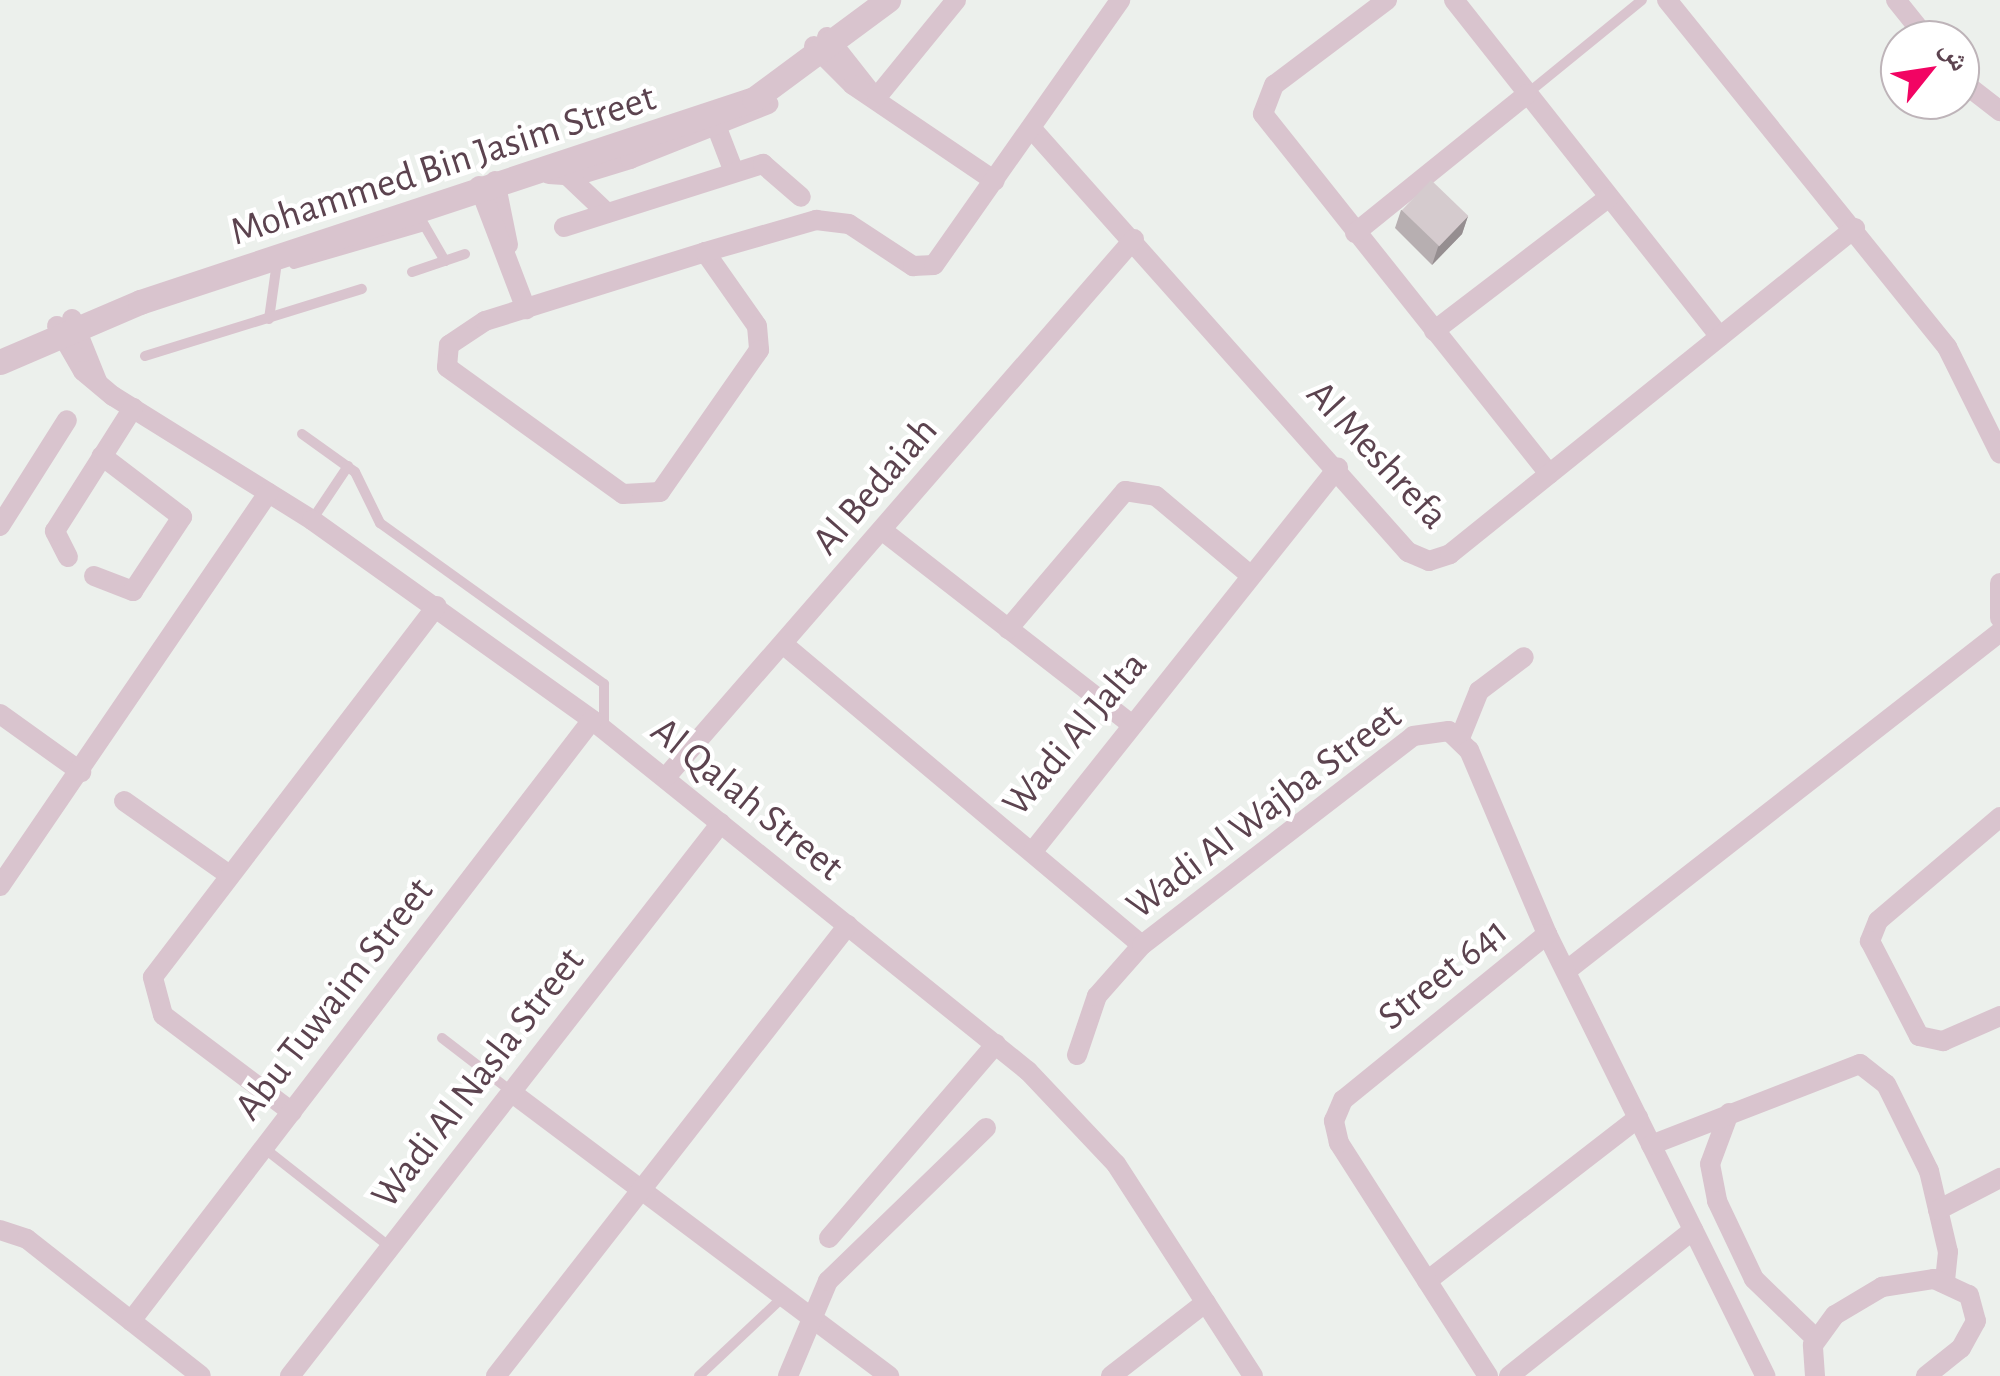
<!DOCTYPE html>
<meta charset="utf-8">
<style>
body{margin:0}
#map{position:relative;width:2000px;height:1376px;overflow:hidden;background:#ecf0ec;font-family:"Alegreya Sans","Noto Naskh Arabic",sans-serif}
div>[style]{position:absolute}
.service>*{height:10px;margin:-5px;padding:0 5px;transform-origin:5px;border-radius:5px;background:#d9c4ce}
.minor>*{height:20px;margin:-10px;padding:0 10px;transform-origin:10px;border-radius:10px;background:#d9c4ce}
.tertiary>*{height:25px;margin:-12.5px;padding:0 12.5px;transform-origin:12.5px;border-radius:12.5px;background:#d9c4ce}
.wall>*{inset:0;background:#b7afb1}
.shaded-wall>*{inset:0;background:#958e90}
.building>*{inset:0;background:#d5cbce;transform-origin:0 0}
span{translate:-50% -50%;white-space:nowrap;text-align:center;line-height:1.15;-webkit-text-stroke:9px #fff;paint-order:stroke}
.street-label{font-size:40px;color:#5c434f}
.north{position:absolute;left:1880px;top:20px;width:100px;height:100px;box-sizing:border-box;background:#fff;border:2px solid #beb4b9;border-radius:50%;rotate:60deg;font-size:28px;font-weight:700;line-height:40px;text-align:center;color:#5c434f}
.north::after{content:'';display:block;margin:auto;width:35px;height:45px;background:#f20463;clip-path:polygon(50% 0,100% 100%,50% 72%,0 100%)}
</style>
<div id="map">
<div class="service">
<div style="left:1528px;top:93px;width:147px;rotate:-39.2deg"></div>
<div style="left:423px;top:223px;width:44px;rotate:59.9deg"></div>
<div style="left:294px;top:264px;width:136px;rotate:-16.2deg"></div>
<div style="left:412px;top:272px;width:56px;rotate:-18.8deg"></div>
<div style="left:269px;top:319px;width:50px;rotate:-82deg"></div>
<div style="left:145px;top:356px;width:227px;rotate:-17.2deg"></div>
<div style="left:302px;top:434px;width:65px;rotate:35.6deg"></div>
<div style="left:355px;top:472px;width:57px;rotate:63.9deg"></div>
<div style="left:380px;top:523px;width:276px;rotate:35.7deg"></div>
<div style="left:604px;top:684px;width:44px;rotate:90deg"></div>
<div style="left:312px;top:520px;width:65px;rotate:-56.3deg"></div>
<div style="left:442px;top:1038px;width:87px;rotate:37.5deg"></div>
<div style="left:264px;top:1148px;width:160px;rotate:38.2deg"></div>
<div style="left:699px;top:1376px;width:114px;rotate:-43.2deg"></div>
</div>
<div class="minor">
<div style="left:1387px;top:0;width:141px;rotate:143deg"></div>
<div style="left:1274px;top:85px;width:31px;rotate:111deg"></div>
<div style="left:1263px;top:114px;width:460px;rotate:51.5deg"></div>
<div style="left:1454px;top:0;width:429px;rotate:51.7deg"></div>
<div style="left:1667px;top:0;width:446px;rotate:51.1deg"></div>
<div style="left:1947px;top:347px;width:119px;rotate:63.6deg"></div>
<div style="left:1896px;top:0;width:51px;rotate:51.3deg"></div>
<div style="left:827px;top:37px;width:71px;rotate:51.8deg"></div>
<div style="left:814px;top:46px;width:55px;rotate:45deg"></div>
<div style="left:853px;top:85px;width:171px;rotate:34.1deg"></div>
<div style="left:1960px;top:80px;width:51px;rotate:37.8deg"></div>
<div style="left:877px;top:97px;width:125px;rotate:-50.8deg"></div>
<div style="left:717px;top:128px;width:47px;rotate:68.9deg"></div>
<div style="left:1031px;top:128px;width:567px;rotate:48.36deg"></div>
<div style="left:1408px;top:552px;width:23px;rotate:23deg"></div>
<div style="left:1429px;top:561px;width:22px;rotate:-18deg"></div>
<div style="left:1450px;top:554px;width:520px;rotate:-38.83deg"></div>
<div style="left:549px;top:174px;width:26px;rotate:4deg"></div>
<div style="left:575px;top:176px;width:58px;rotate:-17.2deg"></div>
<div style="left:630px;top:159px;width:149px;rotate:-21.7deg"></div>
<div style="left:569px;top:177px;width:52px;rotate:43.5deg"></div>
<div style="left:495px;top:181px;width:65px;rotate:78.5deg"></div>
<div style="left:479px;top:186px;width:132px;rotate:69.1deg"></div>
<div style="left:564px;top:227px;width:209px;rotate:-17.6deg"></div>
<div style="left:763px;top:164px;width:50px;rotate:41deg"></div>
<div style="left:1355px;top:233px;width:221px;rotate:-38.9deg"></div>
<div style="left:705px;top:252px;width:90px;rotate:54.9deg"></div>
<div style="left:757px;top:326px;width:24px;rotate:85deg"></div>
<div style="left:759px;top:350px;width:173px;rotate:124.9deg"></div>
<div style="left:660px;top:492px;width:37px;rotate:177deg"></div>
<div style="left:623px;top:494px;width:217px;rotate:-144.2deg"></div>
<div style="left:447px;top:367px;width:22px;rotate:-85deg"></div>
<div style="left:449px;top:345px;width:43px;rotate:-33.7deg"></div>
<div style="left:485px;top:321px;width:231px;rotate:-17.4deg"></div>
<div style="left:705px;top:252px;width:116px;rotate:-16.1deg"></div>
<div style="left:816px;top:220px;width:33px;rotate:7deg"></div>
<div style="left:849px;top:224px;width:77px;rotate:33.3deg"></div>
<div style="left:913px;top:266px;width:21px;rotate:-3deg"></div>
<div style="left:934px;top:265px;width:324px;rotate:-54.9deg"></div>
<div style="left:72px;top:319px;width:67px;rotate:68deg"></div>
<div style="left:57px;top:326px;width:52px;rotate:60deg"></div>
<div style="left:83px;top:371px;width:39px;rotate:40deg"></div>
<div style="left:113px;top:396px;width:234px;rotate:31.9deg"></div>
<div style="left:312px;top:520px;width:344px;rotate:35.5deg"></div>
<div style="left:592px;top:720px;width:560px;rotate:38.84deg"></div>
<div style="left:1028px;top:1071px;width:128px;rotate:46.6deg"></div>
<div style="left:1116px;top:1164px;width:252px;rotate:57.1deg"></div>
<div style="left:1434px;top:331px;width:220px;rotate:-37.4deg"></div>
<div style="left:0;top:526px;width:125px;rotate:-57.7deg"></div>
<div style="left:883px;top:531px;width:314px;rotate:37.9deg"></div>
<div style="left:68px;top:557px;width:29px;rotate:-117deg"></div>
<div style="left:55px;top:531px;width:146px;rotate:-57.6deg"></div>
<div style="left:94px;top:576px;width:42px;rotate:21deg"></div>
<div style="left:133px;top:591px;width:89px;rotate:-56.5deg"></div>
<div style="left:182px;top:517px;width:101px;rotate:-142.7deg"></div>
<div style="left:2000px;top:583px;width:35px;rotate:90deg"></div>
<div style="left:1008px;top:629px;width:181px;rotate:-49.7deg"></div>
<div style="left:1125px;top:491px;width:31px;rotate:9deg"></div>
<div style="left:1156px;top:496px;width:123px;rotate:40deg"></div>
<div style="left:783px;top:644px;width:468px;rotate:40deg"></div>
<div style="left:0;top:714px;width:100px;rotate:35.6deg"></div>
<div style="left:1460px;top:738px;width:51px;rotate:-68deg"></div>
<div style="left:1479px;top:691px;width:56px;rotate:-37.1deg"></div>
<div style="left:666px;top:777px;width:713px;rotate:-48.98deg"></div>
<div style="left:124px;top:801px;width:127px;rotate:35.1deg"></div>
<div style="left:2000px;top:817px;width:160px;rotate:139.6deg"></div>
<div style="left:1878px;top:921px;width:22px;rotate:112deg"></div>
<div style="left:1870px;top:941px;width:107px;rotate:62.7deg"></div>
<div style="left:1919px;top:1036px;width:25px;rotate:12deg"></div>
<div style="left:1943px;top:1041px;width:62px;rotate:-23.7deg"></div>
<div style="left:1033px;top:851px;width:490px;rotate:-51.5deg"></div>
<div style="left:0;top:886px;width:476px;rotate:-55.7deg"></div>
<div style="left:1566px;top:971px;width:551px;rotate:-37.99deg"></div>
<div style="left:1077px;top:1055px;width:62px;rotate:-71.3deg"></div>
<div style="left:1097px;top:996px;width:68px;rotate:-48.6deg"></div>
<div style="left:1142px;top:945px;width:342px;rotate:-37.6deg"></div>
<div style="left:1413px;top:736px;width:36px;rotate:-8deg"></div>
<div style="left:1449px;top:731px;width:28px;rotate:44deg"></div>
<div style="left:1469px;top:750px;width:200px;rotate:67deg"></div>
<div style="left:1547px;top:934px;width:493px;rotate:63.7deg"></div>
<div style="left:511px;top:1092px;width:473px;rotate:36.9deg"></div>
<div style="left:292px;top:1112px;width:161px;rotate:-143.1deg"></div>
<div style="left:163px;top:1015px;width:39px;rotate:-105deg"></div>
<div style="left:153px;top:977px;width:467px;rotate:-52.6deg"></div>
<div style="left:1729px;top:1113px;width:54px;rotate:110.4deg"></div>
<div style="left:1710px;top:1164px;width:38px;rotate:79deg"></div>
<div style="left:1717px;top:1201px;width:86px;rotate:64.6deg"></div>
<div style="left:1754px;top:1279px;width:85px;rotate:44deg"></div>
<div style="left:1651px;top:1145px;width:224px;rotate:-21.2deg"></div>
<div style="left:1860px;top:1064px;width:33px;rotate:38deg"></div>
<div style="left:1886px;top:1084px;width:97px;rotate:63.7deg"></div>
<div style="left:1929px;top:1171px;width:83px;rotate:76.8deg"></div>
<div style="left:1948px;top:1252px;width:28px;rotate:96deg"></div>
<div style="left:1938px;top:1210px;width:70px;rotate:-27.3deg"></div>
<div style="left:0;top:1230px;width:28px;rotate:18deg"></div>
<div style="left:27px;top:1239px;width:221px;rotate:38.2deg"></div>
<div style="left:829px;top:1238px;width:256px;rotate:-49.3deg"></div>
<div style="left:1427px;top:1281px;width:267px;rotate:-37.7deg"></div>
<div style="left:131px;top:1321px;width:757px;rotate:-52.51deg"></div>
<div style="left:290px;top:1376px;width:701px;rotate:-52.07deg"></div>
<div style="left:496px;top:1376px;width:572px;rotate:-52.03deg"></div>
<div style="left:788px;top:1376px;width:103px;rotate:-67.2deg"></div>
<div style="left:828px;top:1281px;width:220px;rotate:-44.1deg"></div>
<div style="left:1111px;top:1376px;width:120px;rotate:-37.9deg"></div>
<div style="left:1488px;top:1376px;width:277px;rotate:-122.6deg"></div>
<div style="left:1339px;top:1143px;width:23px;rotate:-103deg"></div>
<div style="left:1334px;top:1121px;width:23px;rotate:-67deg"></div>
<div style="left:1343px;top:1100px;width:263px;rotate:-39.1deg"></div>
<div style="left:1509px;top:1376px;width:235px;rotate:-38.4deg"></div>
<div style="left:1815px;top:1376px;width:31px;rotate:-94deg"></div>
<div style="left:1813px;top:1345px;width:37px;rotate:-54deg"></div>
<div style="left:1835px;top:1315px;width:55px;rotate:-30.8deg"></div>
<div style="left:1882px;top:1287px;width:53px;rotate:-8.7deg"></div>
<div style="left:1934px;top:1279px;width:38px;rotate:25deg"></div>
<div style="left:1969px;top:1295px;width:27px;rotate:75deg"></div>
<div style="left:1976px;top:1321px;width:31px;rotate:119deg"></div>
<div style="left:1961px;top:1348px;width:45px;rotate:141.3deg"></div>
</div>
<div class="tertiary">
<div style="left:0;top:362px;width:152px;rotate:-23.2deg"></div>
<div style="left:140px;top:302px;width:647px;rotate:-18.29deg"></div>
<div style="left:754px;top:99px;width:167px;rotate:-36.5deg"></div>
</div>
<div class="wall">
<div style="clip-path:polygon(1401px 210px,1468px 216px,1462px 234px,1432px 265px,1395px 228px)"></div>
</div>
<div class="shaded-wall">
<div style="clip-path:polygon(1468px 216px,1462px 234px,1432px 265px,1438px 247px)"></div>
</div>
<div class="building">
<div style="left:1431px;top:180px;width:52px;height:42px;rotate:44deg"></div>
</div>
<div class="street-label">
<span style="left:443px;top:165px;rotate:-18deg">Mohammed Bin Jasim Street</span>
<span style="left:1377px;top:455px;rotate:47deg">Al Meshrefa</span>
<span style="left:875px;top:486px;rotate:-49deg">Al Bedaiah</span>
<span style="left:1075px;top:734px;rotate:-50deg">Wadi Al Jalta</span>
<span style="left:747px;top:799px;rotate:39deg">Al Qalah Street</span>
<span style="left:1264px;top:811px;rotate:-37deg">Wadi Al Wajba Street</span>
<span style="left:1443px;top:974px;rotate:-39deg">Street 641</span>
<span style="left:334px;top:999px;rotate:-52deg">Abu Tuwaim Street</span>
<span style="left:478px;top:1078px;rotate:-52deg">Wadi Al Nasla Street</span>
</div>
<div class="north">ش</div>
</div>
